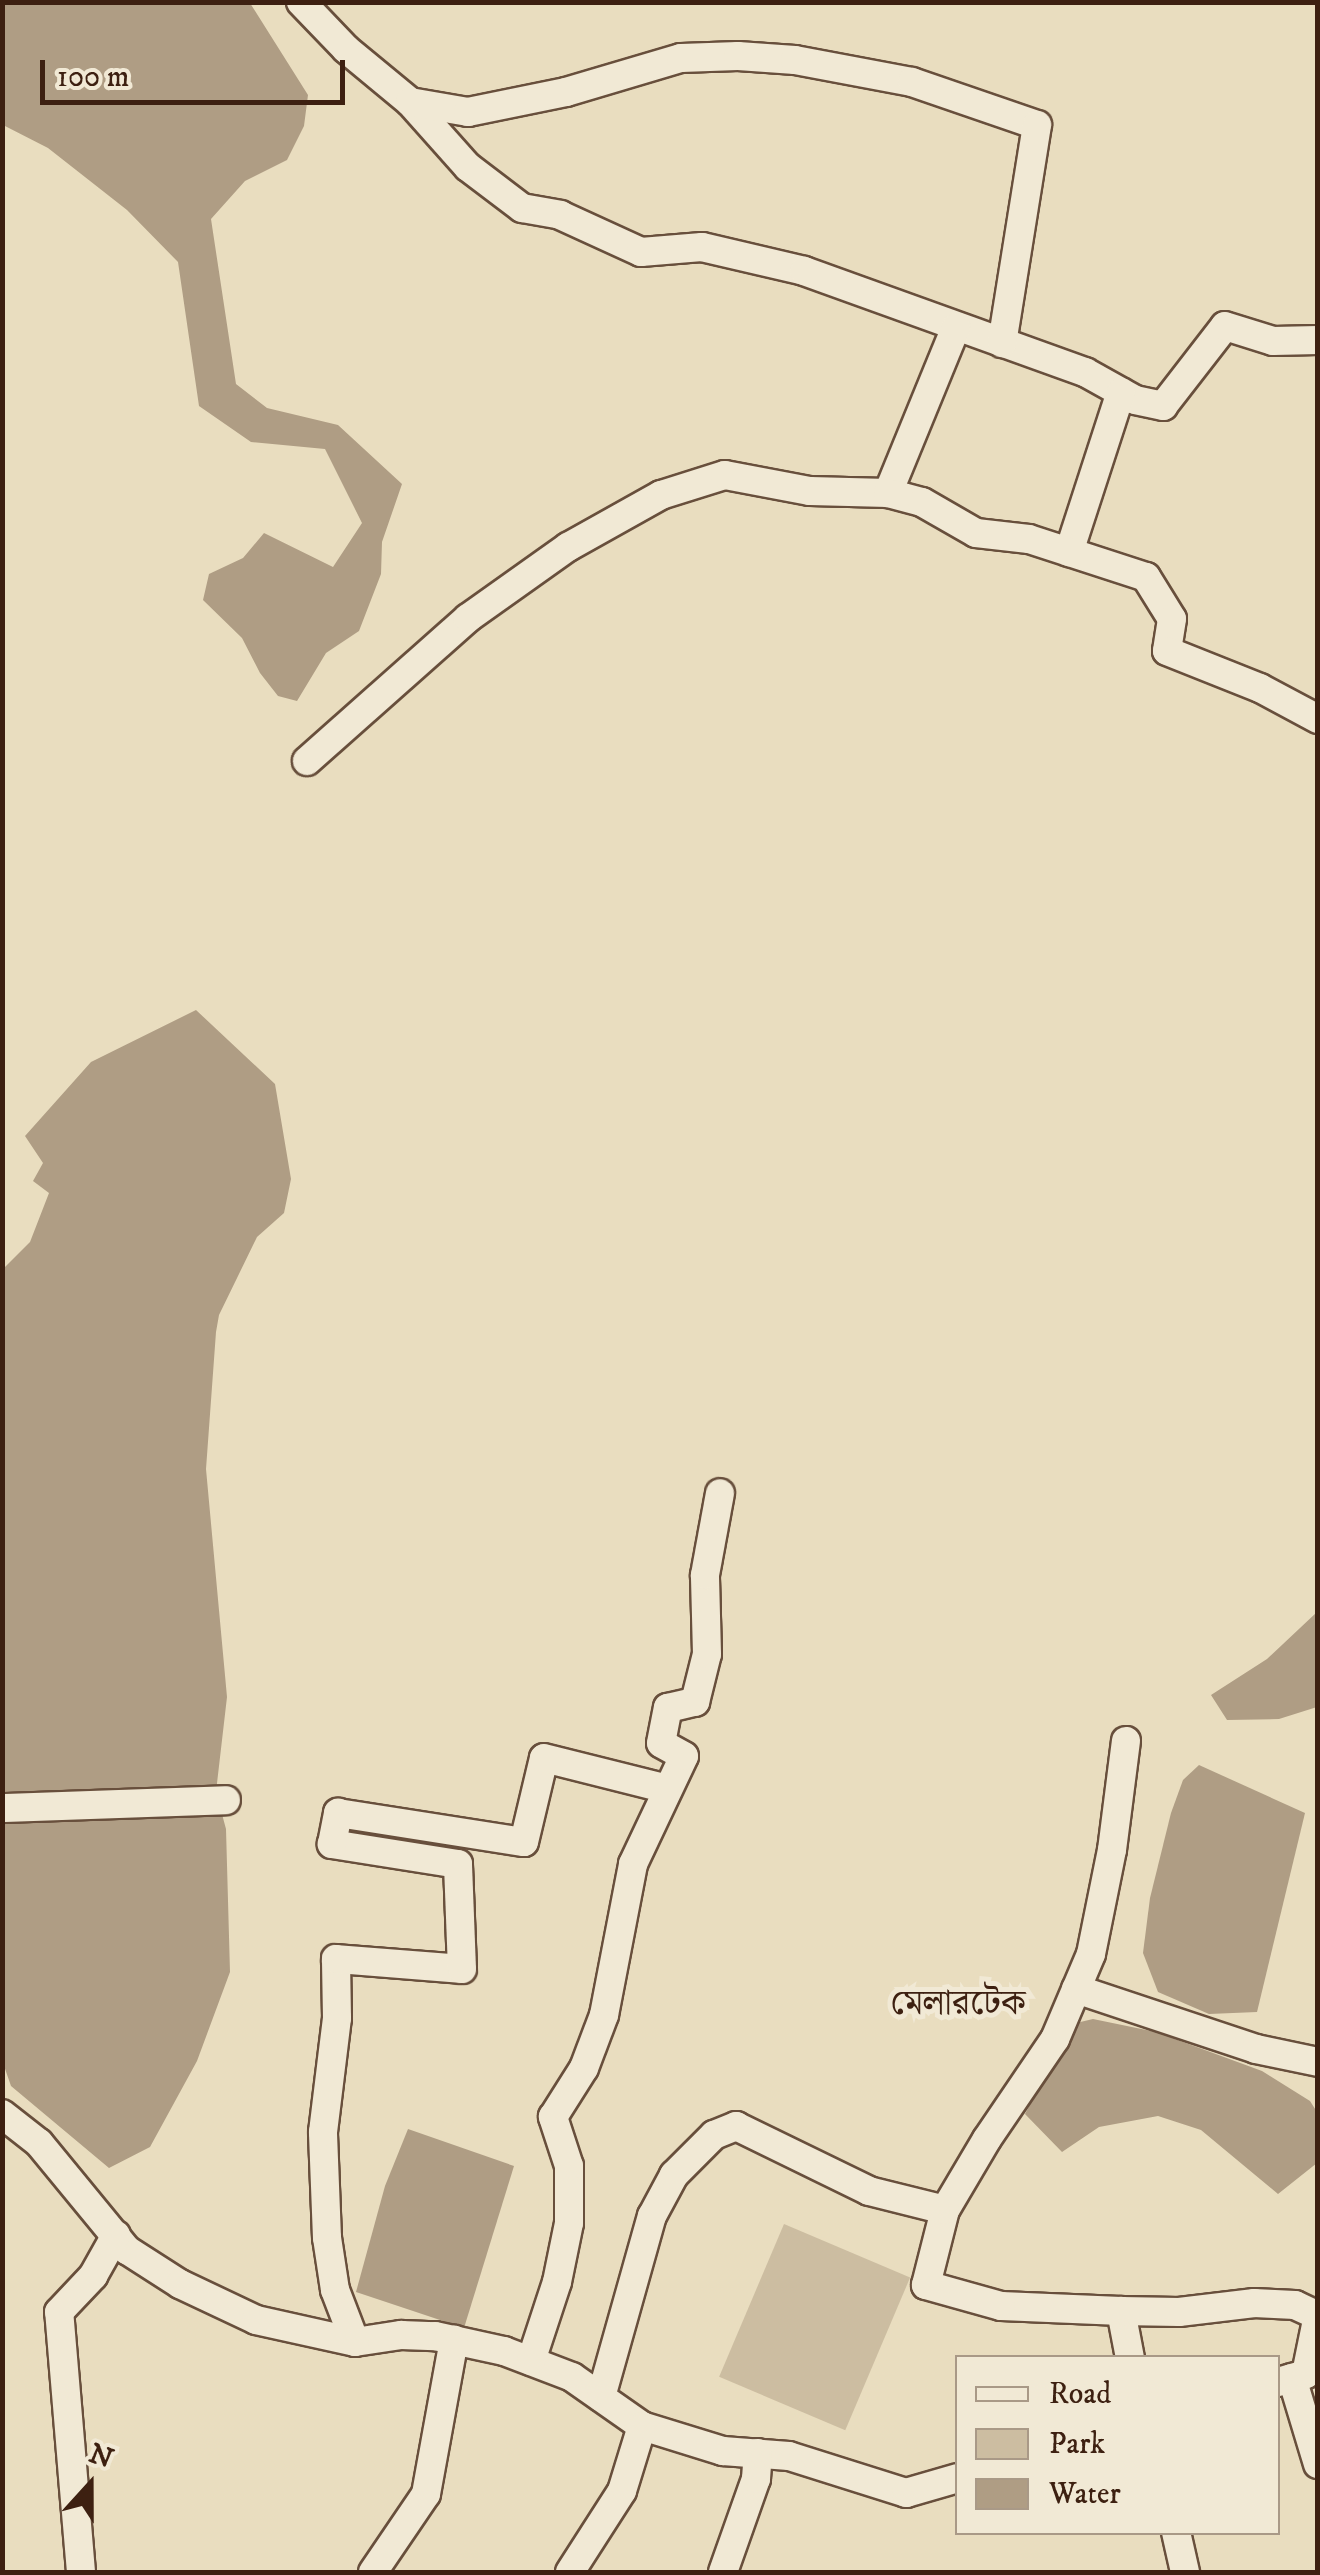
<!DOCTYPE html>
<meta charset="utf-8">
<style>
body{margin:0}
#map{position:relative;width:1320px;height:2575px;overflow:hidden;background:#e9ddbf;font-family:"IM FELL DW Pica","Noto Serif Bengali",serif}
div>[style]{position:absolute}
.green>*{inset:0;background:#ccbda1;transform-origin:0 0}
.water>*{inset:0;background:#af9d84}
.roads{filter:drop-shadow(2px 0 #684f3c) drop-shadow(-2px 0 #684f3c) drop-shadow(0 2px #684f3c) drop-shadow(0 -2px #684f3c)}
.minor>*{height:28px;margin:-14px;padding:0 14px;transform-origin:14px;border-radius:14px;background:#f1e9d5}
span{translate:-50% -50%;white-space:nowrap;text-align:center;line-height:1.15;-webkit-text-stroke:10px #f1e9d5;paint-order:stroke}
.quarter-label{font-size:35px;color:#3d2011}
.frame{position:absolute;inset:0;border:5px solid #3d2011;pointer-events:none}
.legend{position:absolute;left:955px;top:2355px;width:325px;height:180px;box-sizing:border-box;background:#f1e9d5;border:2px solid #a99987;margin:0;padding:12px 18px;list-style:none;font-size:30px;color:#3d2011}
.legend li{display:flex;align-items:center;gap:20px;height:50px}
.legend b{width:50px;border:2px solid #a99987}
.north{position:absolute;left:40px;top:2435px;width:100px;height:100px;-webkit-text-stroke:8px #f1e9d5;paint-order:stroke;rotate:21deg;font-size:28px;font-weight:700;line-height:40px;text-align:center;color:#3d2011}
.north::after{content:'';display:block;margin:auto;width:35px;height:45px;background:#3d2011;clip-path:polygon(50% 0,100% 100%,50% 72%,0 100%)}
.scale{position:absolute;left:40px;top:60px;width:305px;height:45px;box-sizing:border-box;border:5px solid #3d2011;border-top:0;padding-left:12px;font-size:30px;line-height:35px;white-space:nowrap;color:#3d2011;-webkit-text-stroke:8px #f1e9d5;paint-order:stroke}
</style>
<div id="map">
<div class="green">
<div style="left:784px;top:2224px;width:137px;height:166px;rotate:23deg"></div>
</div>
<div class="water">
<div style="clip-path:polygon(2px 3px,250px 3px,308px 95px,304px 126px,287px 160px,245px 181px,211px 219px,236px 384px,267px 408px,338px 425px,402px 484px,382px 542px,381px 574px,359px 631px,326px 653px,297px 701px,278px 696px,260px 673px,242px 638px,203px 600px,209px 574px,243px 558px,264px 533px,333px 567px,362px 523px,325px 449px,251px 442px,199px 406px,178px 262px,127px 210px,48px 148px,3px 125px)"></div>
<div style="clip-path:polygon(196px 1010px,275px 1084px,291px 1179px,284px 1213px,257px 1237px,219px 1315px,216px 1332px,206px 1469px,227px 1697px,216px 1792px,226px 1829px,230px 1972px,197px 2061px,150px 2147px,109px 2168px,11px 2086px,3px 2063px,3px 1269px,30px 1242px,49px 1193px,33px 1181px,43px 1163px,25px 1136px,91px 1062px)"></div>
<div style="clip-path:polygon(1317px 1612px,1317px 1707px,1279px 1719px,1227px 1720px,1211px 1695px,1267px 1659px)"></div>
<div style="clip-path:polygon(1199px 1765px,1305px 1813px,1257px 2012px,1209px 2014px,1158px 1992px,1143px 1953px,1150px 1898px,1171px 1813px,1183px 1780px)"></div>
<div style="clip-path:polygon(1093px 2019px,1156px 2032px,1262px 2071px,1310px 2101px,1317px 2112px,1317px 2163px,1278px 2194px,1201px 2130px,1158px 2116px,1099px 2127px,1062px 2152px,1025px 2114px,1072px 2024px)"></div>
<div style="clip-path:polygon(408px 2129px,514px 2166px,464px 2328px,356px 2292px,385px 2186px)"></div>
</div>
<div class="roads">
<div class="minor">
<div style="left:301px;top:2px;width:65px;rotate:46.2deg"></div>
<div style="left:346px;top:49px;width:83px;rotate:39.6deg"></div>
<div style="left:410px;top:102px;width:87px;rotate:48.3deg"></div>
<div style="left:468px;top:167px;width:68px;rotate:37.2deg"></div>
<div style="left:522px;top:208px;width:39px;rotate:10deg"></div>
<div style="left:560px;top:215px;width:89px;rotate:24.6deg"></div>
<div style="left:641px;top:252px;width:61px;rotate:-4.7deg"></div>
<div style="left:702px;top:247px;width:105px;rotate:13.2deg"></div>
<div style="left:804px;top:271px;width:299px;rotate:19.8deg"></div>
<div style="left:1085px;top:372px;width:57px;rotate:29.2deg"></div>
<div style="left:1135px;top:400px;width:29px;rotate:12deg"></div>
<div style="left:1163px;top:406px;width:101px;rotate:-52.2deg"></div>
<div style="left:1225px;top:326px;width:50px;rotate:17.4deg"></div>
<div style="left:1273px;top:341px;width:45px;rotate:-1.3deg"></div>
<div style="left:410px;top:102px;width:59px;rotate:9.8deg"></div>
<div style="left:468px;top:112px;width:100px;rotate:-11.5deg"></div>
<div style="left:566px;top:92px;width:120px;rotate:-16.5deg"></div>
<div style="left:681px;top:58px;width:57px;rotate:-2deg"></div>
<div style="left:738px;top:56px;width:57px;rotate:4deg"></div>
<div style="left:795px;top:60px;width:119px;rotate:10.6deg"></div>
<div style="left:912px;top:82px;width:132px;rotate:19deg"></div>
<div style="left:1037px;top:125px;width:221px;rotate:99.1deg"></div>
<div style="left:888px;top:493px;width:179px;rotate:-67.7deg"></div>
<div style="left:1069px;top:552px;width:168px;rotate:-72deg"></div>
<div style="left:307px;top:761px;width:215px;rotate:-41.6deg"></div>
<div style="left:468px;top:618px;width:123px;rotate:-35.4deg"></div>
<div style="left:568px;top:547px;width:107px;rotate:-29.2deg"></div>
<div style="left:661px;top:495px;width:67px;rotate:-17.4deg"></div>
<div style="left:725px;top:475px;width:86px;rotate:10.7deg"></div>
<div style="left:810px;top:491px;width:78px;rotate:1.5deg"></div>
<div style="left:888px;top:493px;width:35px;rotate:15deg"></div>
<div style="left:922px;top:502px;width:62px;rotate:29.9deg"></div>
<div style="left:976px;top:533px;width:53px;rotate:6.5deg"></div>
<div style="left:1029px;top:539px;width:123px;rotate:18deg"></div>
<div style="left:1146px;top:577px;width:49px;rotate:58.2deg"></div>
<div style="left:1172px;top:619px;width:32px;rotate:99deg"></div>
<div style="left:1167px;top:651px;width:100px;rotate:21.7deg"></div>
<div style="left:1260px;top:688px;width:66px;rotate:28.1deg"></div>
<div style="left:2px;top:1808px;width:224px;rotate:-2deg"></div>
<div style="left:1076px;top:1989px;width:190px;rotate:18.4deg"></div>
<div style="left:1256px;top:2049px;width:63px;rotate:11.8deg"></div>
<div style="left:2px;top:2114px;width:47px;rotate:38.1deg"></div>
<div style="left:39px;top:2143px;width:139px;rotate:50.6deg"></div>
<div style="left:127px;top:2250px;width:63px;rotate:32.7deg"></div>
<div style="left:180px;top:2284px;width:84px;rotate:25.3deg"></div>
<div style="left:256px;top:2320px;width:101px;rotate:12.5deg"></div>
<div style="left:355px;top:2342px;width:47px;rotate:-8.7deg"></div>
<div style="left:401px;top:2335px;width:34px;rotate:2deg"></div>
<div style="left:435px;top:2336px;width:71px;rotate:12.3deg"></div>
<div style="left:504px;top:2351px;width:73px;rotate:20.9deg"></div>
<div style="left:572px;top:2377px;width:85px;rotate:35deg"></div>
<div style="left:642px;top:2426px;width:85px;rotate:17.2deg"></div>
<div style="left:723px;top:2451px;width:66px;rotate:4.3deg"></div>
<div style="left:789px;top:2456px;width:123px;rotate:17.5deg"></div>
<div style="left:906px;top:2493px;width:54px;rotate:-16.1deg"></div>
<div style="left:1121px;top:2311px;width:120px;rotate:-177.6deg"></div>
<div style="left:1001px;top:2306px;width:78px;rotate:-164.4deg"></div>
<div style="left:926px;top:2285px;width:77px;rotate:-75.8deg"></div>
<div style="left:945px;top:2210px;width:82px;rotate:-59.4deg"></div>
<div style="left:987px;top:2139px;width:121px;rotate:-55.8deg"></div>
<div style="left:1055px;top:2039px;width:92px;rotate:-67deg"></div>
<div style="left:1091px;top:1954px;width:106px;rotate:-78.6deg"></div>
<div style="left:1112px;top:1850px;width:110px;rotate:-82.7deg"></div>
<div style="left:355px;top:2342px;width:56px;rotate:-111deg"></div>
<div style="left:335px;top:2290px;width:53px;rotate:-98.7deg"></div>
<div style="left:327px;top:2238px;width:106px;rotate:-92.2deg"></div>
<div style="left:323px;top:2132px;width:115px;rotate:-83deg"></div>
<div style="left:337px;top:2018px;width:59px;rotate:-91deg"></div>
<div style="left:336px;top:1959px;width:126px;rotate:4.5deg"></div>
<div style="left:462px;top:1969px;width:105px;rotate:-92.2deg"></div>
<div style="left:458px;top:1864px;width:128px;rotate:-171deg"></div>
<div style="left:332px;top:1844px;width:32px;rotate:-79deg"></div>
<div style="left:338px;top:1813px;width:188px;rotate:8.9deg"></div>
<div style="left:524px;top:1842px;width:86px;rotate:-76.6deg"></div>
<div style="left:544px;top:1758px;width:127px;rotate:14.1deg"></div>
<div style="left:1130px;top:2358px;width:48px;rotate:-100.8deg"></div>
<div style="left:1121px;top:2311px;width:58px;rotate:1deg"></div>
<div style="left:1179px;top:2312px;width:76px;rotate:-6.8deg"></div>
<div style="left:1254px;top:2303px;width:41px;rotate:2.8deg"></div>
<div style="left:1295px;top:2305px;width:21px;rotate:25deg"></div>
<div style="left:531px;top:2361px;width:83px;rotate:-71.8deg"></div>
<div style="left:557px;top:2282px;width:60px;rotate:-78.5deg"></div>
<div style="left:569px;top:2223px;width:57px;rotate:-90deg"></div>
<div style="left:569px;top:2166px;width:52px;rotate:-108.1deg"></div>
<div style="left:553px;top:2117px;width:58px;rotate:-57.7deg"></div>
<div style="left:584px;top:2068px;width:57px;rotate:-69.3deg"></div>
<div style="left:604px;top:2015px;width:154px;rotate:-79.1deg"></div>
<div style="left:633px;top:1864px;width:119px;rotate:-64.7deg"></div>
<div style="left:684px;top:1756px;width:26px;rotate:-151deg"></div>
<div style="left:661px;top:1743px;width:36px;rotate:-79deg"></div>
<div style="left:668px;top:1708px;width:28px;rotate:-13deg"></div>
<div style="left:695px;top:1702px;width:49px;rotate:-76deg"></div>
<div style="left:707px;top:1654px;width:79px;rotate:-91.5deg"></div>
<div style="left:705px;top:1575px;width:83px;rotate:-79.6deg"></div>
<div style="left:1292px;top:2378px;width:90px;rotate:73.2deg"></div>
<div style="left:1278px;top:2382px;width:29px;rotate:-16deg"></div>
<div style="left:1306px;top:2374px;width:60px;rotate:-78.5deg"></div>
<div style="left:601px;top:2397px;width:188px;rotate:-74.3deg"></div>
<div style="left:652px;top:2216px;width:47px;rotate:-61.8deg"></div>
<div style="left:674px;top:2175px;width:57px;rotate:-45deg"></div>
<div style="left:714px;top:2135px;width:24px;rotate:-22deg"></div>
<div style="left:736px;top:2126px;width:148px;rotate:26deg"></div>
<div style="left:869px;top:2191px;width:78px;rotate:14deg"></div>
<div style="left:1176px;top:2532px;width:41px;rotate:77.3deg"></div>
<div style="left:81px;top:2572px;width:261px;rotate:-94.8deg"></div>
<div style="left:59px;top:2312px;width:50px;rotate:-46.6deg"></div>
<div style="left:93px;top:2276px;width:47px;rotate:-60.7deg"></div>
<div style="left:373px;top:2572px;width:94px;rotate:-55.8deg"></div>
<div style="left:426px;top:2494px;width:157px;rotate:-79.7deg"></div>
<div style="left:570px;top:2572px;width:96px;rotate:-57.3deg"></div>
<div style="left:622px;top:2491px;width:68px;rotate:-72.9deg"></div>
<div style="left:723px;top:2572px;width:99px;rotate:-70.5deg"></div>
<div style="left:756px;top:2479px;width:26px;rotate:-86deg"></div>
</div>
</div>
<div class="quarter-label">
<span style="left:958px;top:2004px">মেলারটেক</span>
</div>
<div class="frame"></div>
<ul class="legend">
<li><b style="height:12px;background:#f1e9d5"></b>Road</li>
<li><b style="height:28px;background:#ccbda1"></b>Park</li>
<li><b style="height:28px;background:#af9d84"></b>Water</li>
</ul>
<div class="north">N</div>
<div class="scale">100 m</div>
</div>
